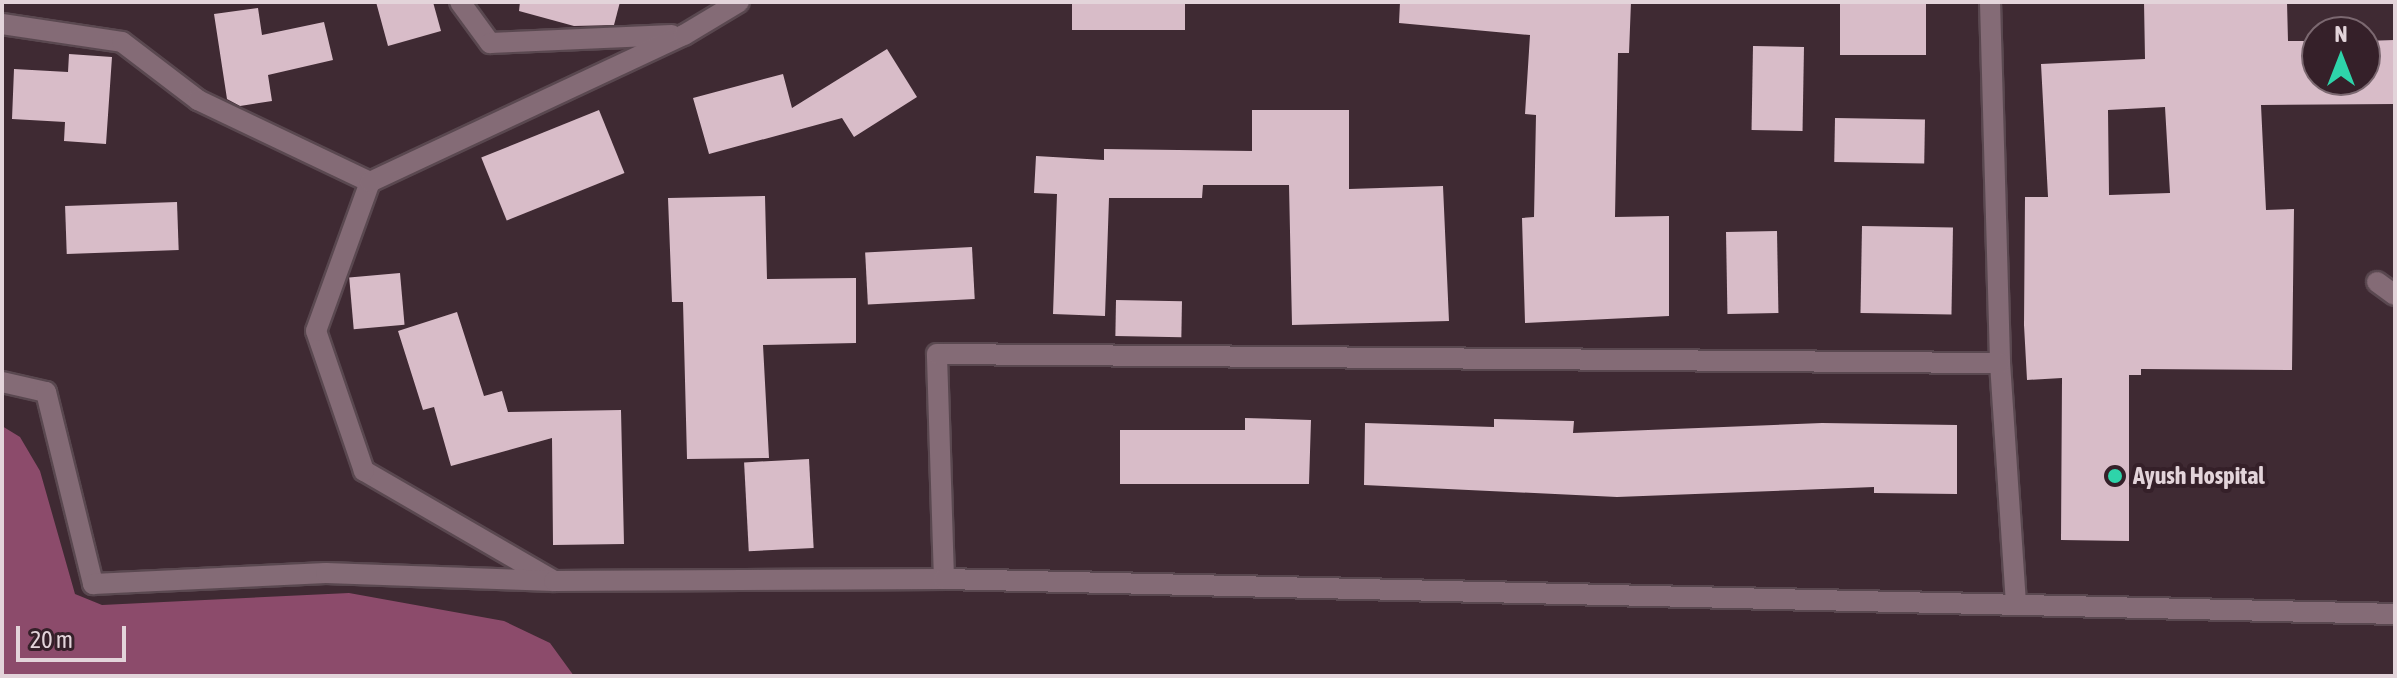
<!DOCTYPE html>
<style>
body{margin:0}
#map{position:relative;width:2397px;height:678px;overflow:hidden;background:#3f2a33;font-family:"Asap Condensed",sans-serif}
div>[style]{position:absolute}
.forest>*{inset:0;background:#8c4b6b}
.building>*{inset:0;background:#d8bcc8;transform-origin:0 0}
.roads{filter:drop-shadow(2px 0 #5a4850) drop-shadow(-2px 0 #5a4850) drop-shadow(0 2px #5a4850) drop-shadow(0 -2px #5a4850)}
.street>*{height:20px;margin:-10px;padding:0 10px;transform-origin:10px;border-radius:10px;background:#846b76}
.secondary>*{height:20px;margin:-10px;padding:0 10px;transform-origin:10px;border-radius:10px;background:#846b76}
.dots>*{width:22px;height:22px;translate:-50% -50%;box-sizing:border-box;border:4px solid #352029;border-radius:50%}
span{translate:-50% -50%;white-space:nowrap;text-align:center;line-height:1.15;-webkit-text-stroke:8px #352029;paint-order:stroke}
.poi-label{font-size:24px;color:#e3d4da;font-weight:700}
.left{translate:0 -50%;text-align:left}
.frame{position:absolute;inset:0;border:4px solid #e3d4da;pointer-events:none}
.north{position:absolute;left:2301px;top:16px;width:80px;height:80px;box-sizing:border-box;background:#352029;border:2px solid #7b6870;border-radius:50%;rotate:0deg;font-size:22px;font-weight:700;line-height:32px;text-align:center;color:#e3d4da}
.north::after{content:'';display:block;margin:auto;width:28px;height:36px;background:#2ed4aa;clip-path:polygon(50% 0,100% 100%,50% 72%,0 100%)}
.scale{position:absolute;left:16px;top:626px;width:110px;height:36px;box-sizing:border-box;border:4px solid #e3d4da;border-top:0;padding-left:10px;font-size:24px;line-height:28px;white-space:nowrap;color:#e3d4da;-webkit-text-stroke:6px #352029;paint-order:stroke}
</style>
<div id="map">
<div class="forest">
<div style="clip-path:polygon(2px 426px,20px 437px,40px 471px,75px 594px,102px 605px,349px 593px,504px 621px,550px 643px,574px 676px,2px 676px)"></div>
</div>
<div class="building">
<div style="clip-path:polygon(376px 2px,433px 2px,441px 31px,388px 46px)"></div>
<div style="clip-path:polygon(520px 2px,620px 2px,614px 25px,574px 26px,519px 11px)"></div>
<div style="left:1072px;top:2px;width:113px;height:28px"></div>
<div style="clip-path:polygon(1400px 2px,1631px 2px,1629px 53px,1618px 53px,1615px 217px,1669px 216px,1669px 316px,1525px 323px,1522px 218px,1534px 217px,1536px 115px,1525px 114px,1530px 35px,1399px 23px)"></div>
<div style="left:1840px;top:2px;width:86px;height:53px"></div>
<div style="clip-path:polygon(evenodd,2144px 2px,2287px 2px,2288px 41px,2317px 41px,2317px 80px,2365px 80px,2365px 41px,2394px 40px,2394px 104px,2261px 105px,2266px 210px,2294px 209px,2292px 370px,2141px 369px,2141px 375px,2129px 375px,2129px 541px,2061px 540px,2062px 378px,2027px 380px,2024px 325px,2025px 197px,2048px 197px,2041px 64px,2145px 59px,2144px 2px,2165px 107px,2170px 193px,2109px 195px,2108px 110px,2165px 107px)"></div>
<div style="clip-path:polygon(258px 8px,262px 35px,324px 22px,333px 60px,268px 75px,272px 101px,240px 106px,227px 99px,214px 14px)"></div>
<div style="left:1753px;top:46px;width:51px;height:84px;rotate:1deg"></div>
<div style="clip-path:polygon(887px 49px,917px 97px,854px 137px,842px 118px,709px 154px,693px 98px,783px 74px,792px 108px)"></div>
<div style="clip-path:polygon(69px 54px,112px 57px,106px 144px,64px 141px,65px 122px,12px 119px,14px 69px,68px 72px)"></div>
<div style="left:599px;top:110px;width:68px;height:127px;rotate:68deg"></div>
<div style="clip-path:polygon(1252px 110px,1349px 110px,1349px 189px,1443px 186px,1449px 321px,1292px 325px,1289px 185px,1203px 185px,1202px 198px,1109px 198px,1105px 316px,1053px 314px,1057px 194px,1034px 193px,1036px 156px,1104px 160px,1104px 149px,1252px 151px)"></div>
<div style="left:1835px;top:118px;width:90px;height:44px;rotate:1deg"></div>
<div style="clip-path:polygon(765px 196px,767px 279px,856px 278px,856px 343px,763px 345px,769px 458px,687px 459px,683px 302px,672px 302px,668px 198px)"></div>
<div style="left:177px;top:202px;width:48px;height:112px;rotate:88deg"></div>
<div style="left:1862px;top:226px;width:91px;height:87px;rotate:1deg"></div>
<div style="left:1777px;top:231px;width:82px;height:51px;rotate:89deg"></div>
<div style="left:972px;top:247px;width:52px;height:107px;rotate:87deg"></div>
<div style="left:400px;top:273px;width:52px;height:51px;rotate:85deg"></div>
<div style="left:1116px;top:300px;width:66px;height:36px;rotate:1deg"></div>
<div style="clip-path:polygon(457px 312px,484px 396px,502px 391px,508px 412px,621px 410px,624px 544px,553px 545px,552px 438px,451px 466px,434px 407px,423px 410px,398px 331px)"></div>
<div style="clip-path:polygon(1245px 418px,1311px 420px,1309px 484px,1120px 484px,1120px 430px,1245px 430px)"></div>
<div style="clip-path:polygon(1494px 419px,1574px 421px,1573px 433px,1822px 423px,1957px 425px,1957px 494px,1874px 493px,1874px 487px,1617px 497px,1364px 485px,1365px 423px,1494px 427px)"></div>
<div style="left:809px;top:459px;width:89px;height:65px;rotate:87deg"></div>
</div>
<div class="roads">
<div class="street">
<div style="left:460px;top:2px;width:51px;rotate:53.8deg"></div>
<div style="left:490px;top:43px;width:182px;rotate:-2.5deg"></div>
<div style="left:1990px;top:2px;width:361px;rotate:88.4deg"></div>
<div style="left:2000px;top:363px;width:241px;rotate:86.2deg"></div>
<div style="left:2px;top:24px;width:121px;rotate:8.5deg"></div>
<div style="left:122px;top:42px;width:96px;rotate:37.3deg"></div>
<div style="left:198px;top:100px;width:191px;rotate:25.5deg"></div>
<div style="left:2377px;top:282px;width:22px;rotate:36deg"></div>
<div style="left:944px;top:579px;width:225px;rotate:-91.8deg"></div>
<div style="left:937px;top:354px;width:1063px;rotate:0.49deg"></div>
<div style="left:554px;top:581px;width:220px;rotate:-149.9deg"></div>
<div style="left:364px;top:471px;width:148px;rotate:-108.9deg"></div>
<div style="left:316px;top:331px;width:158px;rotate:-70.1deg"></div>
<div style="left:370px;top:182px;width:347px;rotate:-25.1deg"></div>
<div style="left:684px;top:35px;width:64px;rotate:-31deg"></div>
</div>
<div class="secondary">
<div style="left:2px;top:382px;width:45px;rotate:12.8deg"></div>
<div style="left:46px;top:392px;width:198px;rotate:76.2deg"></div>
<div style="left:93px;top:584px;width:233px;rotate:-2.7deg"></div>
<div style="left:326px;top:573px;width:228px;rotate:2deg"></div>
<div style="left:554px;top:581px;width:390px;rotate:-0.3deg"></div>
<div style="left:944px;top:579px;width:1451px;rotate:1.38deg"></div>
</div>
</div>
<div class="dots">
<div style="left:2115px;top:476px;background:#2ed4aa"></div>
</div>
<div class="poi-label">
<span class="left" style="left:2133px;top:476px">Ayush Hospital</span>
</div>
<div class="frame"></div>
<div class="north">N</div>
<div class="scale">20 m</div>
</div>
